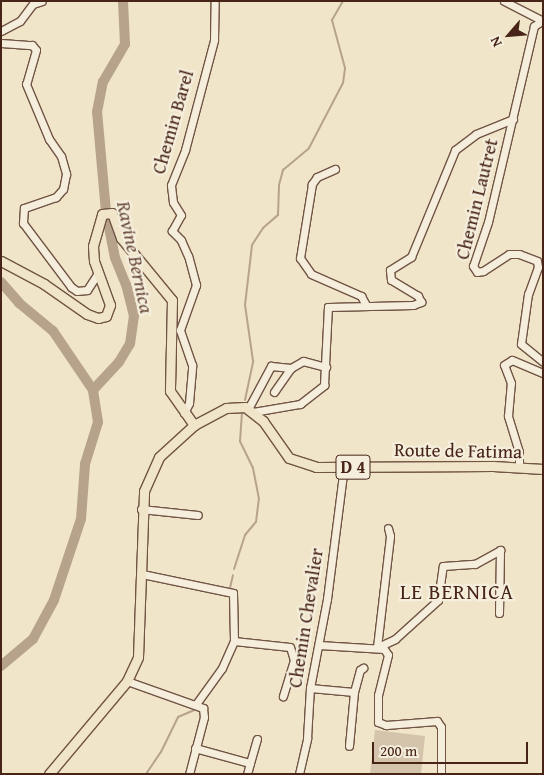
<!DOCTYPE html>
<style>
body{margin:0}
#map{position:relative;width:544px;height:775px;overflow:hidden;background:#f0e5c9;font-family:"Gentium Book Plus",serif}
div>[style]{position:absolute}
.green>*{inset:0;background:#d3c4ab}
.stream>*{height:2px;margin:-1px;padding:0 1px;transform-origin:1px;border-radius:1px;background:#b7a38c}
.river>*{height:10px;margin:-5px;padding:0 5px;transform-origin:5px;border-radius:5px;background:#b7a38c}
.roads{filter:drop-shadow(1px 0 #715444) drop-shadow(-1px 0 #715444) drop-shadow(0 1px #715444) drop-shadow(0 -1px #715444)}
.minor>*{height:7px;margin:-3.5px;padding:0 3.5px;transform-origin:3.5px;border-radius:3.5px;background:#f5eedc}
.major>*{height:9px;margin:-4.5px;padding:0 4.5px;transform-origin:4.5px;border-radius:4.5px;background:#f0e5c9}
span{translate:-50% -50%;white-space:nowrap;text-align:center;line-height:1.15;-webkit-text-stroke:4.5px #f5eedc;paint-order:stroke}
.shield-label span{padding:1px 4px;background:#f5eedc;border:1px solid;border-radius:4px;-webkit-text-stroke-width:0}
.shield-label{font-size:18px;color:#472417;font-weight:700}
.street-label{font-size:19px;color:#472417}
.water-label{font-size:20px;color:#694a3a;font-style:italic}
.quarter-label{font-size:21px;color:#472417;letter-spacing:1px}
.frame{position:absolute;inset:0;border:2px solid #472417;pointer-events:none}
.north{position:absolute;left:484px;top:10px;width:50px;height:50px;-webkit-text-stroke:4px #f5eedc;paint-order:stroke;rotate:243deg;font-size:14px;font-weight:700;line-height:20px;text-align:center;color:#472417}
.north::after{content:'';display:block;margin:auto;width:18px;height:22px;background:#472417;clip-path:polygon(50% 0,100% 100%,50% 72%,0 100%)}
.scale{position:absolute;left:372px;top:742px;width:156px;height:22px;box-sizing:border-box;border:2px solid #472417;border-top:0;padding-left:6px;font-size:15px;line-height:18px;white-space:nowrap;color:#472417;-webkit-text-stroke:4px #f5eedc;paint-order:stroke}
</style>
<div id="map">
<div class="green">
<div style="clip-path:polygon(375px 730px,425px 736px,421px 774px,370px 774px)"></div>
</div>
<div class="stream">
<div style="left:245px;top:400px;width:40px;rotate:-78deg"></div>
<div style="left:253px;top:361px;width:57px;rotate:-98.1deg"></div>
<div style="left:245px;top:305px;width:60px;rotate:-83.3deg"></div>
<div style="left:252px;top:245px;width:20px;rotate:-57deg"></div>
<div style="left:263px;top:228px;width:20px;rotate:-41deg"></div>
<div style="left:278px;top:215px;width:30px;rotate:-88deg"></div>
<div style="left:279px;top:185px;width:16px;rotate:-75deg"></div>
<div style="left:283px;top:170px;width:34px;rotate:-40deg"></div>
<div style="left:309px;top:148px;width:73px;rotate:-62.4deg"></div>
<div style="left:343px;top:83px;width:15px;rotate:-82deg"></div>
<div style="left:345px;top:68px;width:50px;rotate:-105.2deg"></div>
<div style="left:332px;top:20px;width:22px;rotate:-60deg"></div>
<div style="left:234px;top:569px;width:36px;rotate:-72deg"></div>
<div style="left:245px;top:535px;width:17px;rotate:-50deg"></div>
<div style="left:256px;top:522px;width:23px;rotate:-83deg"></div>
<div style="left:259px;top:499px;width:32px;rotate:-101deg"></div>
<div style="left:253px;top:468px;width:30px;rotate:-116deg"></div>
<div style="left:240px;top:441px;width:30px;rotate:-86deg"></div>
<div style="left:230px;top:588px;width:13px;rotate:-77deg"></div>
<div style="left:220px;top:677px;width:19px;rotate:-62deg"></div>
<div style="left:146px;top:774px;width:27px;rotate:-56deg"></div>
<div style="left:161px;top:752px;width:39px;rotate:-64deg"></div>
<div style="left:178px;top:717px;width:21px;rotate:-23deg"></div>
</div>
<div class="river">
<div style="left:1px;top:282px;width:28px;rotate:49deg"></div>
<div style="left:19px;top:303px;width:44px;rotate:39.5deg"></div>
<div style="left:53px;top:331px;width:71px;rotate:55.9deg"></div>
<div style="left:1px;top:666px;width:42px;rotate:-40.2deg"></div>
<div style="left:33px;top:639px;width:44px;rotate:-61.7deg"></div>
<div style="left:54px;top:600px;width:85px;rotate:-71.6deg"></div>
<div style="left:81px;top:519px;width:55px;rotate:-85.8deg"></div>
<div style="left:85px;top:464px;width:44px;rotate:-72.8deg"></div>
<div style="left:98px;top:422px;width:32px;rotate:-99deg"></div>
<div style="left:93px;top:390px;width:38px;rotate:-47deg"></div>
<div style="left:119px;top:362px;width:21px;rotate:-59deg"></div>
<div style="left:130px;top:344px;width:28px;rotate:-82deg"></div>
<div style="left:134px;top:316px;width:32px;rotate:-104deg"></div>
<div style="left:126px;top:285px;width:29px;rotate:-112deg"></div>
<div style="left:115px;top:258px;width:47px;rotate:-101.1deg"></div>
<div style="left:106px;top:212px;width:100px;rotate:-95.1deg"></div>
<div style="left:97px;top:112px;width:31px;rotate:-79deg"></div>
<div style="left:103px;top:82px;width:44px;rotate:-59.9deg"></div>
<div style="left:125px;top:44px;width:43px;rotate:-92.7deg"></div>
</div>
<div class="roads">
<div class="minor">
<div style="left:504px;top:1px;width:42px;rotate:27.2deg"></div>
<div style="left:543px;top:20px;width:11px;rotate:146deg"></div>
<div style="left:534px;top:26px;width:201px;rotate:103.2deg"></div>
<div style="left:488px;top:222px;width:46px;rotate:108.8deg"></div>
<div style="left:473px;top:266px;width:7px;rotate:56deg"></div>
<div style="left:477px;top:272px;width:6px;rotate:-9deg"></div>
<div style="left:483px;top:271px;width:31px;rotate:-33deg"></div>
<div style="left:509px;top:254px;width:10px"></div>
<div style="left:519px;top:254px;width:19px;rotate:21deg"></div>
<div style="left:537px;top:261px;width:6px;rotate:81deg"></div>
<div style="left:538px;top:267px;width:29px;rotate:110deg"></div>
<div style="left:528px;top:294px;width:50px;rotate:98deg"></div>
<div style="left:521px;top:344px;width:28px;rotate:39deg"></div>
<div style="left:1px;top:31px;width:21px;rotate:-28deg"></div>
<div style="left:20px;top:21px;width:21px;rotate:-53deg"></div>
<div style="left:33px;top:4px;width:9px;rotate:-18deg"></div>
<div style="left:1px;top:43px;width:31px;rotate:4deg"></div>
<div style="left:32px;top:45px;width:6px;rotate:51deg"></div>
<div style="left:36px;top:50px;width:35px;rotate:106deg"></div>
<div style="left:26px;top:84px;width:60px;rotate:67.3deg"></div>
<div style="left:49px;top:139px;width:21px;rotate:55deg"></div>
<div style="left:61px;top:156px;width:19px;rotate:74deg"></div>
<div style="left:66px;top:174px;width:15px;rotate:101deg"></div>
<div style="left:63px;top:189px;width:11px;rotate:131deg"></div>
<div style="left:56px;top:197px;width:34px;rotate:161deg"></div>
<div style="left:24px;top:208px;width:15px;rotate:94deg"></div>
<div style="left:23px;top:223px;width:80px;rotate:53.1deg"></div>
<div style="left:71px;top:287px;width:7px;rotate:34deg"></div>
<div style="left:77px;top:291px;width:10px;rotate:-6deg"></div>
<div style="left:87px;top:290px;width:20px;rotate:-57deg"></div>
<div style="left:335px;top:169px;width:20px;rotate:156deg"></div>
<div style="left:317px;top:177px;width:9px;rotate:126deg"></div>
<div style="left:312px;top:184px;width:75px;rotate:99.2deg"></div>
<div style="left:300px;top:258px;width:19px;rotate:55deg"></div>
<div style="left:311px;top:274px;width:55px;rotate:23.7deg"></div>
<div style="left:361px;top:296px;width:10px;rotate:61deg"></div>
<div style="left:274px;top:392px;width:29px;rotate:-55deg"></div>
<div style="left:291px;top:368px;width:14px;rotate:-30deg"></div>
<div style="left:303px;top:361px;width:24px;rotate:15deg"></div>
<div style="left:248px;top:409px;width:49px;rotate:-61.9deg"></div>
<div style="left:271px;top:366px;width:20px;rotate:6deg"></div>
<div style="left:253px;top:412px;width:48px;rotate:-9.7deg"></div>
<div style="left:300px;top:404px;width:31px;rotate:-38deg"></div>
<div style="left:324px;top:385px;width:78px;rotate:-87.1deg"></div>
<div style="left:328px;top:307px;width:85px;rotate:-1.3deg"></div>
<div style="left:413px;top:305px;width:9px;rotate:-21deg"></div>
<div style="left:421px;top:302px;width:7px;rotate:-117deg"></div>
<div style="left:418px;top:296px;width:31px;rotate:-149deg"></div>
<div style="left:391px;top:280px;width:10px;rotate:-96deg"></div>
<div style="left:390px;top:270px;width:25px;rotate:-32deg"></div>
<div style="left:411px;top:257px;width:116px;rotate:-67.6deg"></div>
<div style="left:455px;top:150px;width:26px;rotate:-37deg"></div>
<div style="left:476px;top:134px;width:40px;rotate:-22deg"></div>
<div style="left:184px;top:413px;width:11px;rotate:-63deg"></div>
<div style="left:189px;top:403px;width:38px;rotate:-85deg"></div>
<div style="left:192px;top:365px;width:37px;rotate:-109deg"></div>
<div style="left:180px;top:330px;width:48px;rotate:-70.4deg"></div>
<div style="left:196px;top:285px;width:30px;rotate:-105deg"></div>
<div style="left:188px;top:256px;width:17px;rotate:-114deg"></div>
<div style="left:181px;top:240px;width:13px;rotate:-135deg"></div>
<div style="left:172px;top:231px;width:18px;rotate:-61deg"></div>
<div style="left:181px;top:215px;width:15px;rotate:-122deg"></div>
<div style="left:173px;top:202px;width:17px;rotate:-97deg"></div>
<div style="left:171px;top:185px;width:38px;rotate:-68deg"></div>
<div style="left:185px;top:150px;width:114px;rotate:-75.2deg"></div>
<div style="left:214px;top:40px;width:39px;rotate:-89deg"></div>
<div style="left:519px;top:468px;width:16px;rotate:-90deg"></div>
<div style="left:519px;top:452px;width:38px;rotate:-107deg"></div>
<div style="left:508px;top:416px;width:33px;rotate:-85deg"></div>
<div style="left:511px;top:383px;width:19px;rotate:-111deg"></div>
<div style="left:504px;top:365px;width:9px;rotate:-32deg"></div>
<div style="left:512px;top:360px;width:34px;rotate:23deg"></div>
<div style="left:141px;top:509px;width:57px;rotate:6deg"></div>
<div style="left:142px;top:574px;width:93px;rotate:11.8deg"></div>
<div style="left:233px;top:593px;width:48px;rotate:88.8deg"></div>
<div style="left:234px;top:641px;width:30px;rotate:114deg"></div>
<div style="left:222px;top:668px;width:44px;rotate:125.8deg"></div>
<div style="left:234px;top:641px;width:56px;rotate:6.1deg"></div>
<div style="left:290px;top:647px;width:14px;rotate:73deg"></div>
<div style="left:294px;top:660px;width:38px;rotate:107deg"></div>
<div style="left:319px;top:645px;width:65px;rotate:3.5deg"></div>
<div style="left:384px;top:649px;width:7px;rotate:56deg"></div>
<div style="left:388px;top:655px;width:41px;rotate:104deg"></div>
<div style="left:378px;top:695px;width:27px;rotate:90deg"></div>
<div style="left:378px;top:722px;width:9px;rotate:21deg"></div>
<div style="left:386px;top:725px;width:51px;rotate:-4.5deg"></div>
<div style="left:437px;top:721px;width:7px;rotate:56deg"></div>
<div style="left:441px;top:727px;width:47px;rotate:90deg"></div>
<div style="left:377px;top:647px;width:112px;rotate:-83.3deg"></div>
<div style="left:390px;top:536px;width:8px;rotate:-104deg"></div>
<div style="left:378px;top:647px;width:19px;rotate:-25deg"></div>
<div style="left:395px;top:639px;width:58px;rotate:-42.2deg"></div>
<div style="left:438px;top:600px;width:34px;rotate:-82deg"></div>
<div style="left:443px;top:566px;width:32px;rotate:-4deg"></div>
<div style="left:475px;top:564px;width:29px;rotate:-29deg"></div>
<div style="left:500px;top:550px;width:63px;rotate:90.9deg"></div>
<div style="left:127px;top:681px;width:81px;rotate:19.6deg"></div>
<div style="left:203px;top:708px;width:9px;rotate:84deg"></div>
<div style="left:204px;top:717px;width:59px;rotate:104.7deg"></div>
<div style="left:310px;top:688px;width:44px;rotate:5.2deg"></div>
<div style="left:354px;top:692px;width:54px;rotate:95.3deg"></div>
<div style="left:354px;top:692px;width:23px;rotate:-75deg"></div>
<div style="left:360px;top:670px;width:4px;rotate:-34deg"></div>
<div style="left:195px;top:748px;width:57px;rotate:15.3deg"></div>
<div style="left:250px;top:763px;width:11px;rotate:105deg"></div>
<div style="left:250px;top:763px;width:25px;rotate:-74deg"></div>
<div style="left:299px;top:774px;width:37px;rotate:-77deg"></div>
<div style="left:307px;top:738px;width:50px;rotate:-86.6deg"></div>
<div style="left:310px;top:688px;width:91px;rotate:-79.2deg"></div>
<div style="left:327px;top:599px;width:133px;rotate:-82.7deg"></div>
</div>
<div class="major">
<div style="left:1px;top:261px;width:49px;rotate:28.1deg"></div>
<div style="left:44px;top:284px;width:52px;rotate:34.9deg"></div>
<div style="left:87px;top:314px;width:12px;rotate:20deg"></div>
<div style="left:98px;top:318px;width:8px;rotate:-14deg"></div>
<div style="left:106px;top:316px;width:12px;rotate:-70deg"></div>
<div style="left:110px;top:305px;width:47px;rotate:-110deg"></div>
<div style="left:94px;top:261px;width:15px;rotate:-94deg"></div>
<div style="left:93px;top:246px;width:33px;rotate:-74deg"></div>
<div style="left:102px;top:214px;width:10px;rotate:-6deg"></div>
<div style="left:112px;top:213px;width:27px;rotate:70deg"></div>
<div style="left:121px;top:238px;width:80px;rotate:50.6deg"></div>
<div style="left:172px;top:300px;width:91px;rotate:91.3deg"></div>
<div style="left:170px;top:391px;width:42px;rotate:54.8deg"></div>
<div style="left:49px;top:774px;width:121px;rotate:-50deg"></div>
<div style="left:127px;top:681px;width:26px;rotate:-65deg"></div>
<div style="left:138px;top:657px;width:166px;rotate:-87.9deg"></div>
<div style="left:144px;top:491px;width:37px;rotate:-66deg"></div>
<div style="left:159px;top:457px;width:47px;rotate:-42.4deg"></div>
<div style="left:194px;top:425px;width:36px;rotate:-28deg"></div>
<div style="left:226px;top:408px;width:19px;rotate:-3deg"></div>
<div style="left:245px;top:407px;width:23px;rotate:38deg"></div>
<div style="left:263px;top:421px;width:45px;rotate:54.9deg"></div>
<div style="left:289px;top:458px;width:28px;rotate:18deg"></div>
<div style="left:316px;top:467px;width:177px;rotate:-0.3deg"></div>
<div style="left:493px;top:466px;width:50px;rotate:3.4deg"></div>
</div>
</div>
<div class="shield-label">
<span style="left:353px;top:467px">D 4</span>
</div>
<div class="street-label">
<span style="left:173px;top:122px;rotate:-74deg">Chemin Barel</span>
<span style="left:477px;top:199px;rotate:-76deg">Chemin Lautret</span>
<span style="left:458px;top:451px;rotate:1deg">Route de Fatima</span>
<span style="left:306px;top:618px;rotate:-81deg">Chemin Chevalier</span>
</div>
<div class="water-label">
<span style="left:136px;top:257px;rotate:78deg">Ravine Bernica</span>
</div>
<div class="quarter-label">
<span style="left:457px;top:592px">LE BERNICA</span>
</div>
<div class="frame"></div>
<div class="north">N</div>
<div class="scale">200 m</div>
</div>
